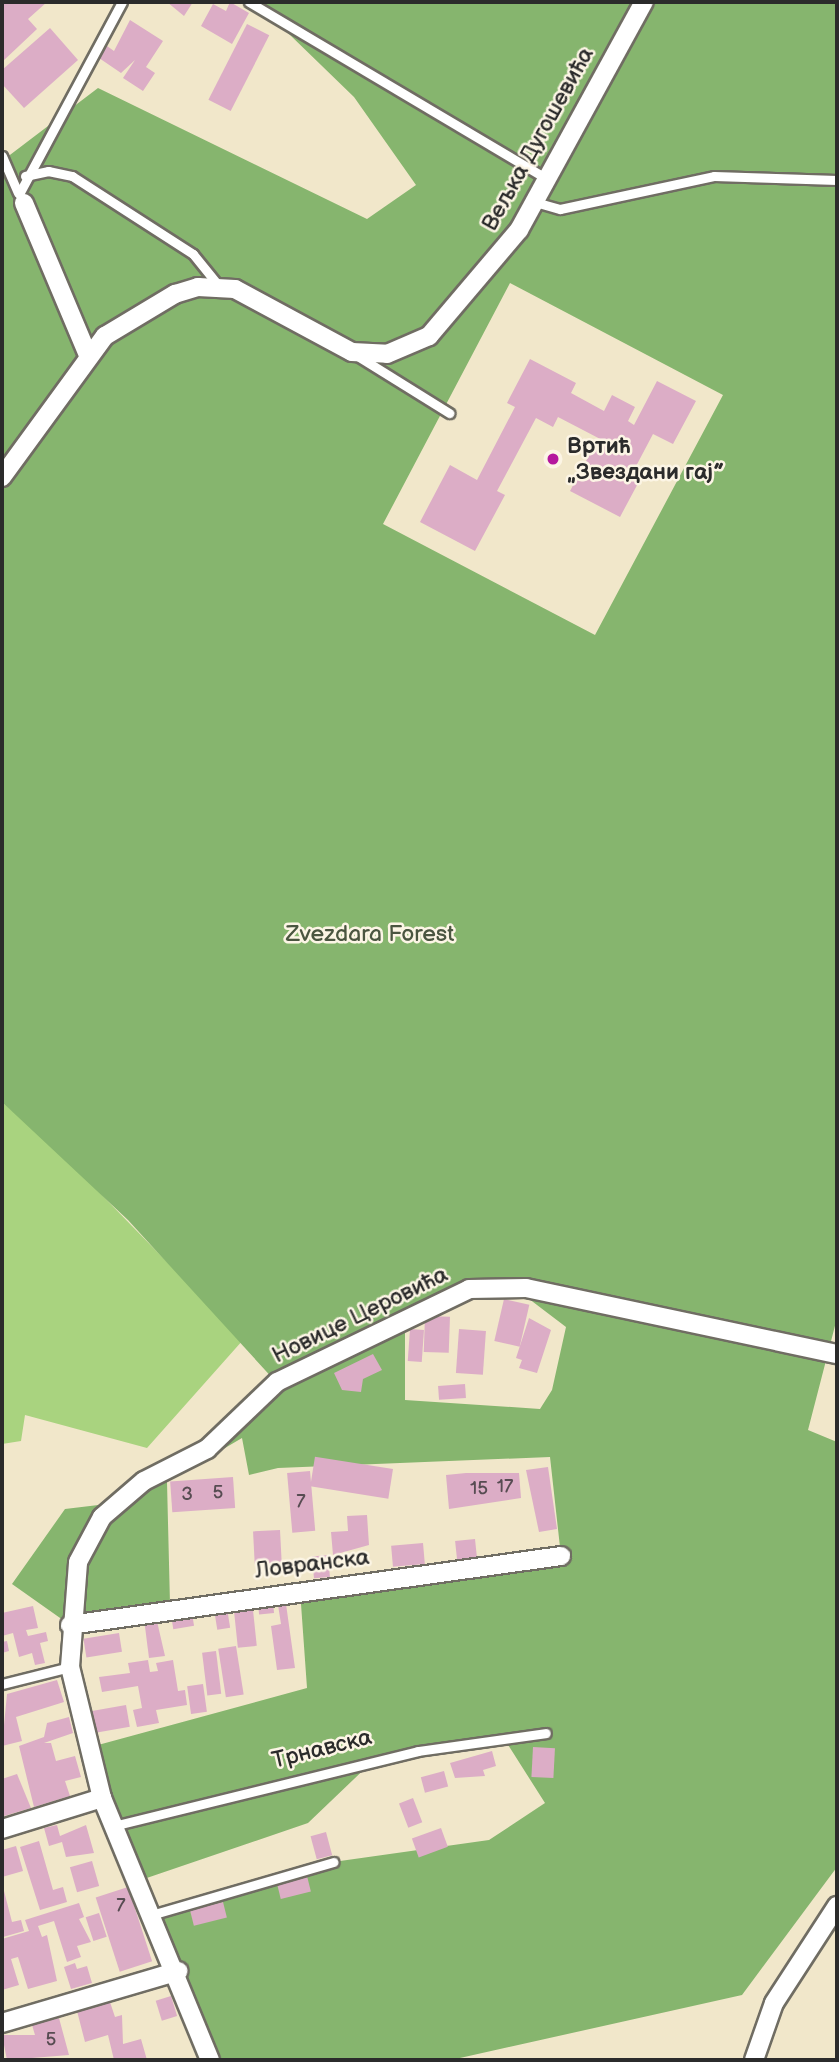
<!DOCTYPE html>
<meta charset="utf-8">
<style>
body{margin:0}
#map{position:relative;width:839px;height:2062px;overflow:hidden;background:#f1e7ca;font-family:"Balsamiq Sans",sans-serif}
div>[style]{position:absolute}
.green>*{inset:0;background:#a9d37f}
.forest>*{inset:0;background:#86b56e}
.building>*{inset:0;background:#dcadc6;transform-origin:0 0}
.roads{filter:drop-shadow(2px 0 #706d63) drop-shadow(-2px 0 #706d63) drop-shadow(0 2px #706d63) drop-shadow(0 -2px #706d63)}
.lane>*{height:9px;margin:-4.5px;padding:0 4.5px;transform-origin:4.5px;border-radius:4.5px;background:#fff}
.street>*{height:18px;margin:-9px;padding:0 9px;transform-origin:9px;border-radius:9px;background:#fff}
.dots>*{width:19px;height:19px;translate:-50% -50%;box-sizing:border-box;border:4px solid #fcf5e5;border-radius:50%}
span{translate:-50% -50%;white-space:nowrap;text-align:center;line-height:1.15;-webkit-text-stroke:5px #fcf5e5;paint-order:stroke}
.number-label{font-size:19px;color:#574c52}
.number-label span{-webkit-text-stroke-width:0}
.street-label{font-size:23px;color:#2b2b2b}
.poi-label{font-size:23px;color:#2b2b2b;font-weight:700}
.left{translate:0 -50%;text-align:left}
.park-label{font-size:23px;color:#4a5540}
.frame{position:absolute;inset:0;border:4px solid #2b2b2b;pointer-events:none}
</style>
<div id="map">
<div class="green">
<div style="clip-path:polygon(2px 1102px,56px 1148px,243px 1340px,147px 1448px,25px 1415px,21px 1441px,2px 1444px)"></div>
</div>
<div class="forest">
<div style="clip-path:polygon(evenodd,256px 2px,837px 2px,837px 1318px,808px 1430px,837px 1442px,837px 1867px,742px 1995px,451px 2060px,217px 2060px,151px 1915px,333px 1862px,489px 1840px,545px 1803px,503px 1737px,376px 1758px,308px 1823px,135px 1882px,87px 1748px,307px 1688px,300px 1590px,70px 1625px,12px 1584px,65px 1509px,115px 1503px,203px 1452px,276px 1382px,128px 1220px,2px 1102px,2px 161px,98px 88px,367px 219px,416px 185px,354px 97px,256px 2px,510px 283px,723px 395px,595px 635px,383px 524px,510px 283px,256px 2px,497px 1285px,512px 1286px,566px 1327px,552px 1390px,540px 1409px,405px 1400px,405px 1321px,497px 1285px,256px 2px,242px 1438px,249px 1475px,278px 1468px,550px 1457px,561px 1556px,170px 1604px,167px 1482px,242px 1438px)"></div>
</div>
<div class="building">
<div style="clip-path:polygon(2px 2px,47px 2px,28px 19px,37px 29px,2px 62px)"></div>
<div style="clip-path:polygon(167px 2px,193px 2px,184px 16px)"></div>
<div style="clip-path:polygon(230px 2px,249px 13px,232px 44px,201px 26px,213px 4px,226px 11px)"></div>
<div style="clip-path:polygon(130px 20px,163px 41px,146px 67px,155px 73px,143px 91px,123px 78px,135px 60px,121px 73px,99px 58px,107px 46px,114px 51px)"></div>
<div style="left:247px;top:24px;width:25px;height:85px;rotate:27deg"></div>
<div style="clip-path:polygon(50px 28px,78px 60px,24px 108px,2px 84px,2px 70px)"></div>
<div style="clip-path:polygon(530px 359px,576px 383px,571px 393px,604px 411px,612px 395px,635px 407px,628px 421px,634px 425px,657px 381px,696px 401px,673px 444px,653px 434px,634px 470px,643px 474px,620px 517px,570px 491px,593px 448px,601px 452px,606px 442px,558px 417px,553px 427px,536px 418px,497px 491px,505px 495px,475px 551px,420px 522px,450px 465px,477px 480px,515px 407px,507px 403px)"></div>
<div style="left:504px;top:1299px;width:26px;height:43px;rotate:13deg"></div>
<div style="left:425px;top:1316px;width:25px;height:36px;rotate:2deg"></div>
<div style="clip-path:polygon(529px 1318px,551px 1330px,537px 1373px,519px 1368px,522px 1360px,516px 1358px)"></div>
<div style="left:410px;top:1329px;width:14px;height:32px;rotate:4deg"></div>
<div style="left:459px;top:1329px;width:27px;height:44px;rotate:4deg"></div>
<div style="clip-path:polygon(373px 1354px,382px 1370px,363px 1379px,361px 1392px,342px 1390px,334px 1373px)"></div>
<div style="left:465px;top:1384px;width:14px;height:27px;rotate:86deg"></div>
<div style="clip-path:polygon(548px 1467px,557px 1529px,539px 1532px,526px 1470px)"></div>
<div style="left:393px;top:1469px;width:30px;height:79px;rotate:99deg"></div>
<div style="left:310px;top:1471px;width:60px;height:23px;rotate:85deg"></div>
<div style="clip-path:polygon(466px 1473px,519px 1473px,521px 1498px,449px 1509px,446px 1475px)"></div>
<div style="left:233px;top:1477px;width:31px;height:63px;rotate:86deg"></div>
<div style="clip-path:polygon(367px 1515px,369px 1545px,333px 1555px,331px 1532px,348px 1531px,347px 1516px)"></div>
<div style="left:280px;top:1530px;width:33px;height:27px;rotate:87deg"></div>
<div style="left:475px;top:1539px;width:19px;height:20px;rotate:84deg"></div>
<div style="left:423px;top:1543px;width:21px;height:32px;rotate:85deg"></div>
<div style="left:328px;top:1555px;width:22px;height:16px;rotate:85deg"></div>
<div style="left:273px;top:1603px;width:10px;height:15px;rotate:84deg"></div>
<div style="clip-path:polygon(286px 1604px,295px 1668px,277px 1670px,271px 1626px,281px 1624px,278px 1605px)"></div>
<div style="clip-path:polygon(33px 1606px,38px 1628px,26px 1630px,28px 1636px,46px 1632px,48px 1641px,40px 1643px,45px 1663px,35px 1665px,32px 1653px,19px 1657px,13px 1633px,2px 1636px,2px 1613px)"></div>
<div style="left:227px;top:1608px;width:20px;height:13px;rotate:81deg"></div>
<div style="left:253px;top:1610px;width:36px;height:19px;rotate:84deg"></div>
<div style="left:192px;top:1613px;width:13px;height:21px;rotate:81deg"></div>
<div style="clip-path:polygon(156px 1617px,165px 1656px,149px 1658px,144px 1619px)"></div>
<div style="left:119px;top:1633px;width:19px;height:36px;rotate:81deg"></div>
<div style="clip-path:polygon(7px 1641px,9px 1651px,2px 1653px,2px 1642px)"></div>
<div style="left:236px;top:1646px;width:49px;height:18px;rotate:81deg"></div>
<div style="left:216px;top:1651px;width:43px;height:14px;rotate:83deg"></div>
<div style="clip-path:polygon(148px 1660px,150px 1672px,158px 1671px,156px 1663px,173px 1660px,178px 1691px,185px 1690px,187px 1705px,156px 1710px,159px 1723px,137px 1727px,133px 1710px,142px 1708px,138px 1686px,102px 1692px,99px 1677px,130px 1673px,128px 1663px)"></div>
<div style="clip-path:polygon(57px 1680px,64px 1702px,16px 1717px,22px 1741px,2px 1746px,7px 1694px)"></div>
<div style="left:203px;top:1684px;width:28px;height:16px;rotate:82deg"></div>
<div style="left:126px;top:1705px;width:22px;height:39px;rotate:80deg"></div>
<div style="clip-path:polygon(69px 1717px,73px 1733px,44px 1743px,51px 1743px,56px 1761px,75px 1756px,81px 1777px,65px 1781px,70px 1796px,34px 1807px,19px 1746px,44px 1737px,47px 1723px)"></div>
<div style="left:533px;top:1747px;width:22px;height:30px;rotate:3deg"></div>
<div style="clip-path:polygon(492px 1751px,496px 1766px,483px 1770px,485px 1776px,455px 1778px,450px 1763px)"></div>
<div style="left:444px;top:1771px;width:16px;height:24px;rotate:75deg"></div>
<div style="clip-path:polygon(17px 1774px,31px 1808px,4px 1816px,2px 1779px)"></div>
<div style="left:413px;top:1798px;width:26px;height:15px;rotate:69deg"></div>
<div style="clip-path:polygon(57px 1825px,60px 1836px,86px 1825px,94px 1853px,66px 1857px,62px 1842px,49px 1846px,44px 1828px)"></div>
<div style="left:441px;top:1828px;width:20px;height:31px;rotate:70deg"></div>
<div style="left:326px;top:1832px;width:24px;height:16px;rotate:75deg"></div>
<div style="clip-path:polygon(39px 1841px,53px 1890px,63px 1887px,67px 1902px,40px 1910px,20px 1847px)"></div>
<div style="clip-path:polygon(16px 1846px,23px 1871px,2px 1877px,2px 1850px)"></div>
<div style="left:92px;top:1861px;width:26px;height:23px;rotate:74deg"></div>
<div style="left:307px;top:1876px;width:16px;height:31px;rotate:76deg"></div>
<div style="clip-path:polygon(3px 1887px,12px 1922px,21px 1920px,24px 1931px,3px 1937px)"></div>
<div style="left:128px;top:1887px;width:78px;height:34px;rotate:72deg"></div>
<div style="left:223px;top:1902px;width:16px;height:34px;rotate:76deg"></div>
<div style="clip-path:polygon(79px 1903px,84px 1917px,79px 1919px,91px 1942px,77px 1946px,81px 1957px,67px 1962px,54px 1921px,38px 1926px,42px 1937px,47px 1935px,57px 1981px,28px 1989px,18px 1957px,11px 1959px,19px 1985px,2px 1990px,2px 1939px,29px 1931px,25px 1920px)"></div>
<div style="left:99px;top:1913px;width:25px;height:14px;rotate:72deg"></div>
<div style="clip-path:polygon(75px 1963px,77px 1969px,87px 1966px,92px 1983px,71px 1989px,64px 1967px)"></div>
<div style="left:171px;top:1996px;width:21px;height:16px;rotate:73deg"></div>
<div style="clip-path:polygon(110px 2002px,115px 2017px,122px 2015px,123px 2044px,141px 2039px,147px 2060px,114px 2060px,108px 2035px,85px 2042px,77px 2011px)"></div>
<div style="clip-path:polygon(59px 2018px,69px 2055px,7px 2060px,2px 2035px,35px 2035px,32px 2025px)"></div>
</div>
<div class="roads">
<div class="lane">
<div style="left:249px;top:2px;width:347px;rotate:30.7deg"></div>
<div style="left:2px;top:156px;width:40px;rotate:66.6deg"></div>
<div style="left:25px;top:176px;width:24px;rotate:-12deg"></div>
<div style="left:48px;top:171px;width:25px;rotate:12deg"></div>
<div style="left:72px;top:176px;width:144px;rotate:32.8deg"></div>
<div style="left:193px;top:254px;width:40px;rotate:51deg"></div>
<div style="left:19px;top:194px;width:218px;rotate:-61.8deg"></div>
<div style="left:535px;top:202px;width:26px;rotate:16deg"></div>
<div style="left:560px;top:209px;width:157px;rotate:-12.1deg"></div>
<div style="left:714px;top:176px;width:123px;rotate:1.9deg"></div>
<div style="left:356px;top:355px;width:110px;rotate:31.9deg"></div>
<div style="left:2px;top:1684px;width:70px;rotate:-14deg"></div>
<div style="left:113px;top:1826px;width:314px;rotate:-13.8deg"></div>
<div style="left:418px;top:1751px;width:129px;rotate:-8deg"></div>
<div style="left:151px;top:1915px;width:190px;rotate:-16.2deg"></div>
</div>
<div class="street">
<div style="left:24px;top:203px;width:165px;rotate:67.2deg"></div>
<div style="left:2px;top:477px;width:175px;rotate:-53.9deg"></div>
<div style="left:105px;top:336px;width:82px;rotate:-31deg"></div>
<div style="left:175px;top:294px;width:24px;rotate:-17deg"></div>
<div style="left:198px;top:287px;width:37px;rotate:3deg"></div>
<div style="left:235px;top:289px;width:133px;rotate:28.3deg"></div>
<div style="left:352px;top:352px;width:35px;rotate:3deg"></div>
<div style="left:387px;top:354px;width:46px;rotate:-23.2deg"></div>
<div style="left:429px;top:336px;width:139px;rotate:-49.7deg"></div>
<div style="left:519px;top:230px;width:260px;rotate:-61.3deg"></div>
<div style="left:70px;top:1625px;width:496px;rotate:-8deg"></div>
<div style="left:2px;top:1829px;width:105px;rotate:-17.2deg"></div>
<div style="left:2px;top:2023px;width:184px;rotate:-16.4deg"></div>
<div style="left:210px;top:2060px;width:283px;rotate:-112.4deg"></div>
<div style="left:102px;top:1798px;width:135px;rotate:-103.7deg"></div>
<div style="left:70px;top:1667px;width:105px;rotate:-85.6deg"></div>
<div style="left:78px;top:1562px;width:51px;rotate:-61.9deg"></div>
<div style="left:102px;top:1517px;width:55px;rotate:-40.6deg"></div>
<div style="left:144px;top:1481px;width:71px;rotate:-26.9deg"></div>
<div style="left:207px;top:1449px;width:97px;rotate:-43.7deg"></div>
<div style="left:277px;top:1382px;width:213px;rotate:-25.8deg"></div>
<div style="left:469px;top:1289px;width:57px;rotate:-1deg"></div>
<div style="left:526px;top:1288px;width:318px;rotate:12deg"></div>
<div style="left:754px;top:2060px;width:60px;rotate:-70.7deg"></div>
<div style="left:774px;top:2003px;width:116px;rotate:-57deg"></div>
</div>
</div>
<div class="dots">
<div style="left:553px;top:459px;background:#b5179e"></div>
</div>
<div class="number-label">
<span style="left:505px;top:1487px">17</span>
<span style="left:479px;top:1489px">15</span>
<span style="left:218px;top:1493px">5</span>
<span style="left:187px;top:1495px">3</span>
<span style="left:301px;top:1502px">7</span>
<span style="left:121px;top:1906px">7</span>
<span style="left:51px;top:2040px">5</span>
</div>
<div class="street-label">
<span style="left:538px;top:139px;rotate:-61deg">Вељка Дугошевића</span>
<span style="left:360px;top:1315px;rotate:-26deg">Новице Церовића</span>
<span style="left:312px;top:1564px;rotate:-7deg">Ловранска</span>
<span style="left:322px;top:1749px;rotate:-14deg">Трнавска</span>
</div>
<div class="poi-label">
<span class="left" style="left:567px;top:459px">Вртић<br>„Звездани гај”</span>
</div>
<div class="park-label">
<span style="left:370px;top:934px">Zvezdara Forest</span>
</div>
<div class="frame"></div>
</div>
